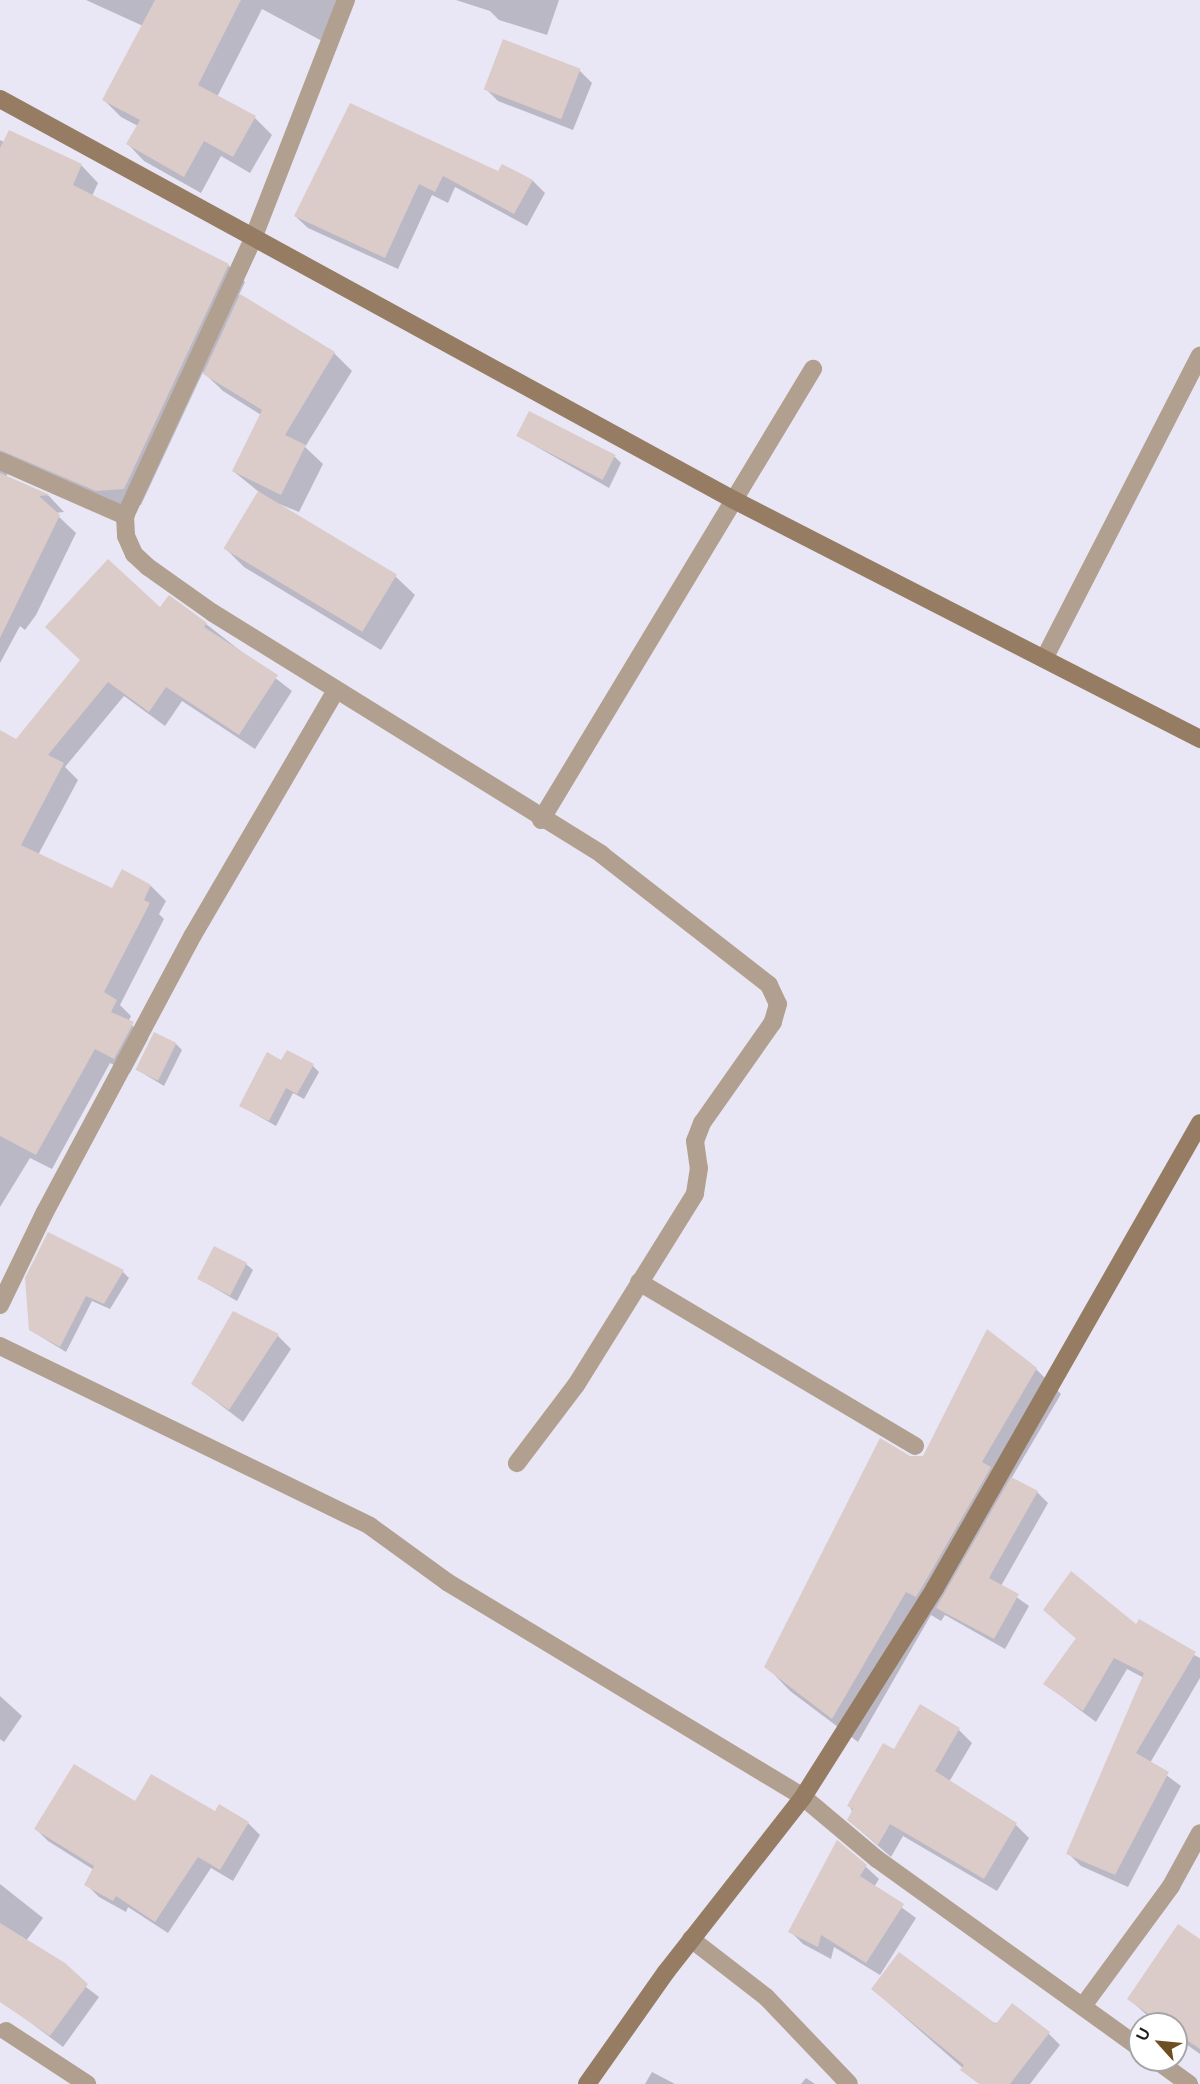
<!DOCTYPE html>
<style>
body{margin:0}
#map{position:relative;width:1200px;height:2084px;overflow:hidden;background:#e9e7f5;font-family:Raleway,sans-serif}
div>[style]{position:absolute}
.shadow>*{inset:0;background:#0003}
.building>*{inset:0;background:#dbcbc9;transform-origin:0 0}
.street>*{height:18px;margin:-9px;padding:0 9px;transform-origin:9px;border-radius:9px;background:#b1a08f}
.secondary>*{height:18px;margin:-9px;padding:0 9px;transform-origin:9px;border-radius:9px;background:#957c63}
span{translate:-50% -50%;white-space:nowrap;text-align:center;line-height:1.15;-webkit-text-stroke:4.5px #fff;paint-order:stroke}
.north{position:absolute;left:1128px;top:2012px;width:60px;height:60px;box-sizing:border-box;background:#fff;border:2px solid #a5a5a7;border-radius:50%;rotate:297deg;font-size:16px;font-weight:700;line-height:24px;text-align:center;color:#1e1d22}
.north::after{content:'';display:block;margin:auto;width:21px;height:27px;background:#6e4f24;clip-path:polygon(50% 0,100% 100%,50% 72%,0 100%)}
</style>
<div id="map">
<div class="shadow">
<div style="clip-path:polygon(86px 0,344px 0,322px 41px,262px 9px,217px 97px,255px 118px,272px 135px,250px 173px,221px 156px,201px 193px,144px 161px,128px 144px,138px 126px,121px 117px,104px 100px,143px 26px)"></div>
<div style="clip-path:polygon(456px 0,559px 0,547px 35px,499px 20px,490px 11px)"></div>
<div style="clip-path:polygon(579px 70px,592px 83px,573px 130px,498px 101px,485px 88px)"></div>
<div style="clip-path:polygon(351px 105px,499px 173px,502px 166px,533px 181px,545px 193px,527px 226px,455px 187px,448px 203px,432px 195px,398px 269px,308px 228px,295px 216px)"></div>
<div style="clip-path:polygon(9px 132px,82px 166px,98px 183px,92px 196px,228px 265px,245px 282px,239px 295px,334px 353px,352px 371px,305px 447px,323px 464px,299px 512px,272px 501px,395px 576px,415px 595px,381px 650px,244px 567px,225px 548px,259px 492px,233px 471px,261px 415px,223px 391px,203px 372px,141px 505px,114px 507px,10px 469px,6px 477px,49px 496px,64px 512px,55px 513px,76px 533px,36px 615px,25px 630px,20px 626px,0 663px,0 140px,4px 142px)"></div>
<div style="clip-path:polygon(518px 436px,615px 457px,621px 463px,609px 488px)"></div>
<div style="clip-path:polygon(161px 609px,206px 624px,292px 691px,255px 749px,182px 701px,165px 726px,124px 696px,65px 767px,78px 780px,38px 855px,113px 890px,151px 886px,166px 901px,159px 914px,164px 919px,120px 1005px,131px 1016px,128px 1022px,148px 1039px,130px 1073px,110px 1063px,52px 1169px,30px 1158px,0 1207px,0 746px,17px 740px)"></div>
<div style="clip-path:polygon(176px 1044px,182px 1050px,164px 1086px,136px 1069px)"></div>
<div style="clip-path:polygon(281px 1062px,313px 1066px,319px 1072px,304px 1099px,293px 1093px,276px 1126px,241px 1106px)"></div>
<div style="clip-path:polygon(246px 1264px,253px 1270px,237px 1301px,199px 1279px)"></div>
<div style="clip-path:polygon(123px 1272px,129px 1278px,110px 1309px,92px 1301px,66px 1352px,30px 1330px)"></div>
<div style="clip-path:polygon(234px 1313px,278px 1336px,291px 1349px,243px 1422px,193px 1384px)"></div>
<div style="clip-path:polygon(1036px 1369px,1061px 1394px,1011px 1479px,1037px 1492px,1048px 1503px,1001px 1586px,1029px 1606px,1005px 1649px,945px 1615px,941px 1621px,931px 1615px,858px 1742px,790px 1691px,766px 1666px,909px 1457px,924px 1458px)"></div>
<div style="clip-path:polygon(1058px 1623px,1137px 1626px,1200px 1658px,1200px 1678px,1150px 1763px,1181px 1786px,1128px 1887px,1081px 1866px,1068px 1853px,1144px 1678px,1127px 1669px,1096px 1722px,1045px 1684px,1077px 1639px)"></div>
<div style="clip-path:polygon(0 1696px,22px 1716px,4px 1742px,0 1739px)"></div>
<div style="clip-path:polygon(921px 1706px,959px 1730px,972px 1743px,949px 1782px,1016px 1825px,1029px 1838px,997px 1891px,903px 1836px,891px 1857px,862px 1832px,849px 1805px,894px 1751px)"></div>
<div style="clip-path:polygon(216px 1813px,248px 1823px,260px 1835px,233px 1881px,211px 1868px,168px 1933px,128px 1907px,126px 1912px,99px 1897px,86px 1884px,94px 1870px,48px 1841px,36px 1829px)"></div>
<div style="clip-path:polygon(865px 1866px,879px 1879px,874px 1887px,916px 1918px,880px 1975px,834px 1947px,831px 1959px,803px 1944px,790px 1931px)"></div>
<div style="clip-path:polygon(0 1884px,43px 1918px,26px 1941px,99px 1997px,63px 2047px,6px 2004px,0 1960px)"></div>
<div style="clip-path:polygon(1200px 1941px,1200px 2054px,1176px 2037px,1176px 2024px,1157px 2024px,1129px 1999px)"></div>
<div style="clip-path:polygon(885px 2000px,1049px 2034px,1060px 2045px,1030px 2084px,981px 2084px)"></div>
<div style="clip-path:polygon(652px 2072px,675px 2084px,645px 2084px)"></div>
<div style="clip-path:polygon(806px 2078px,815px 2084px,801px 2084px)"></div>
</div>
<div class="building">
<div style="clip-path:polygon(155px 0,241px 0,198px 85px,256px 116px,233px 157px,204px 141px,184px 177px,126px 144px,140px 120px,102px 100px)"></div>
<div style="left:503px;top:39px;width:83px;height:54px;rotate:21deg"></div>
<div style="clip-path:polygon(350px 103px,498px 171px,502px 164px,533px 180px,514px 214px,443px 176px,435px 192px,419px 184px,385px 258px,294px 216px)"></div>
<div style="clip-path:polygon(9px 130px,82px 164px,73px 185px,229px 264px,124px 489px,96px 491px,0 450px,0 148px)"></div>
<div style="clip-path:polygon(240px 294px,335px 352px,285px 435px,306px 445px,281px 495px,232px 471px,262px 410px,203px 374px)"></div>
<div style="left:529px;top:411px;width:97px;height:28px;rotate:27deg"></div>
<div style="clip-path:polygon(0 473px,50px 495px,39px 496px,60px 515px,0 638px)"></div>
<div style="left:258px;top:491px;width:162px;height:67px;rotate:31deg"></div>
<div style="clip-path:polygon(108px 559px,160px 607px,169px 595px,207px 623px,204px 627px,278px 675px,239px 735px,166px 687px,149px 712px,108px 682px,48px 755px,64px 763px,21px 845px,112px 888px,122px 869px,151px 885px,144px 900px,150px 903px,104px 992px,117px 1000px,111px 1012px,134px 1022px,114px 1059px,95px 1049px,36px 1155px,0 1136px,0 730px,16px 739px,80px 660px,45px 627px)"></div>
<div style="left:154px;top:1032px;width:25px;height:42px;rotate:26deg"></div>
<div style="clip-path:polygon(287px 1050px,314px 1064px,297px 1094px,286px 1088px,269px 1121px,239px 1106px,267px 1052px,281px 1060px)"></div>
<div style="clip-path:polygon(48px 1232px,124px 1270px,104px 1304px,86px 1296px,60px 1347px,29px 1330px,25px 1278px)"></div>
<div style="left:214px;top:1246px;width:37px;height:37px;rotate:27deg"></div>
<div style="clip-path:polygon(233px 1311px,279px 1334px,229px 1410px,191px 1384px)"></div>
<div style="clip-path:polygon(987px 1329px,1037px 1368px,982px 1462px,991px 1467px,925px 1582px,916px 1597px,906px 1592px,832px 1719px,764px 1667px,880px 1438px,910px 1456px,923px 1456px)"></div>
<div style="clip-path:polygon(1011px 1477px,1038px 1491px,989px 1578px,1019px 1594px,994px 1639px,936px 1608px)"></div>
<div style="clip-path:polygon(1071px 1571px,1136px 1624px,1139px 1619px,1196px 1652px,1136px 1753px,1169px 1772px,1115px 1875px,1066px 1854px,1144px 1673px,1114px 1658px,1083px 1711px,1043px 1684px,1076px 1638px,1043px 1610px)"></div>
<div style="clip-path:polygon(920px 1704px,960px 1728px,935px 1771px,1017px 1823px,984px 1879px,890px 1824px,878px 1845px,847px 1820px,853px 1809px,847px 1806px,883px 1743px,894px 1749px)"></div>
<div style="clip-path:polygon(74px 1764px,135px 1801px,151px 1774px,215px 1811px,219px 1804px,249px 1822px,220px 1870px,198px 1857px,155px 1922px,116px 1896px,113px 1901px,84px 1885px,94px 1866px,34px 1829px)"></div>
<div style="clip-path:polygon(837px 1840px,867px 1865px,860px 1876px,904px 1904px,866px 1963px,821px 1935px,818px 1947px,788px 1932px)"></div>
<div style="clip-path:polygon(0 1923px,65px 1963px,88px 1984px,50px 2036px,0 2002px)"></div>
<div style="clip-path:polygon(1178px 1924px,1200px 1939px,1200px 2049px,1176px 2033px,1176px 2024px,1163px 2024px,1127px 1999px)"></div>
<div style="clip-path:polygon(899px 1952px,996px 2024px,1012px 2003px,1050px 2032px,1010px 2084px,979px 2084px,960px 2070px,964px 2065px,871px 1989px)"></div>
</div>
<div class="street">
<div style="left:346px;top:0;width:256px;rotate:111.3deg"></div>
<div style="left:253px;top:239px;width:305px;rotate:114.8deg"></div>
<div style="left:125px;top:516px;width:20px;rotate:87deg"></div>
<div style="left:126px;top:536px;width:20px;rotate:66deg"></div>
<div style="left:134px;top:554px;width:19px;rotate:43deg"></div>
<div style="left:148px;top:567px;width:80px;rotate:35.3deg"></div>
<div style="left:213px;top:613px;width:457px;rotate:31.8deg"></div>
<div style="left:601px;top:854px;width:213px;rotate:37.9deg"></div>
<div style="left:769px;top:985px;width:21px;rotate:65deg"></div>
<div style="left:778px;top:1004px;width:19px;rotate:106deg"></div>
<div style="left:773px;top:1022px;width:123px;rotate:125.1deg"></div>
<div style="left:702px;top:1123px;width:19px;rotate:111deg"></div>
<div style="left:695px;top:1141px;width:27px;rotate:82deg"></div>
<div style="left:699px;top:1168px;width:26px;rotate:99deg"></div>
<div style="left:695px;top:1194px;width:225px;rotate:121.9deg"></div>
<div style="left:576px;top:1385px;width:98px;rotate:127.1deg"></div>
<div style="left:0;top:461px;width:137px;rotate:23.7deg"></div>
<div style="left:1045px;top:657px;width:339px;rotate:-62.8deg"></div>
<div style="left:541px;top:820px;width:527px;rotate:-58.91deg"></div>
<div style="left:639px;top:1282px;width:321px;rotate:30.7deg"></div>
<div style="left:0;top:1305px;width:103px;rotate:-64.2deg"></div>
<div style="left:45px;top:1212px;width:314px;rotate:-61.9deg"></div>
<div style="left:193px;top:935px;width:284px;rotate:-59.7deg"></div>
<div style="left:0;top:1346px;width:411px;rotate:25.9deg"></div>
<div style="left:370px;top:1526px;width:95px;rotate:36deg"></div>
<div style="left:447px;top:1582px;width:416px;rotate:31.1deg"></div>
<div style="left:803px;top:1797px;width:97px;rotate:40deg"></div>
<div style="left:877px;top:1859px;width:324px;rotate:35.7deg"></div>
<div style="left:691px;top:1939px;width:95px;rotate:37.7deg"></div>
<div style="left:766px;top:1997px;width:120px;rotate:46.3deg"></div>
<div style="left:1083px;top:2006px;width:149px;rotate:-53.7deg"></div>
<div style="left:1171px;top:1886px;width:60px;rotate:-61.3deg"></div>
<div style="left:6px;top:2031px;width:97px;rotate:33.2deg"></div>
<div style="left:1156px;top:2060px;width:41px;rotate:36deg"></div>
</div>
<div class="secondary">
<div style="left:0;top:99px;width:836px;rotate:28.65deg"></div>
<div style="left:734px;top:500px;width:524px;rotate:27.15deg"></div>
<div style="left:587px;top:2084px;width:137px;rotate:-54.8deg"></div>
<div style="left:666px;top:1972px;width:222px;rotate:-51.9deg"></div>
<div style="left:803px;top:1797px;width:247px;rotate:-57.7deg"></div>
<div style="left:935px;top:1588px;width:535px;rotate:-60.32deg"></div>
</div>
<div class="north">U</div>
</div>
